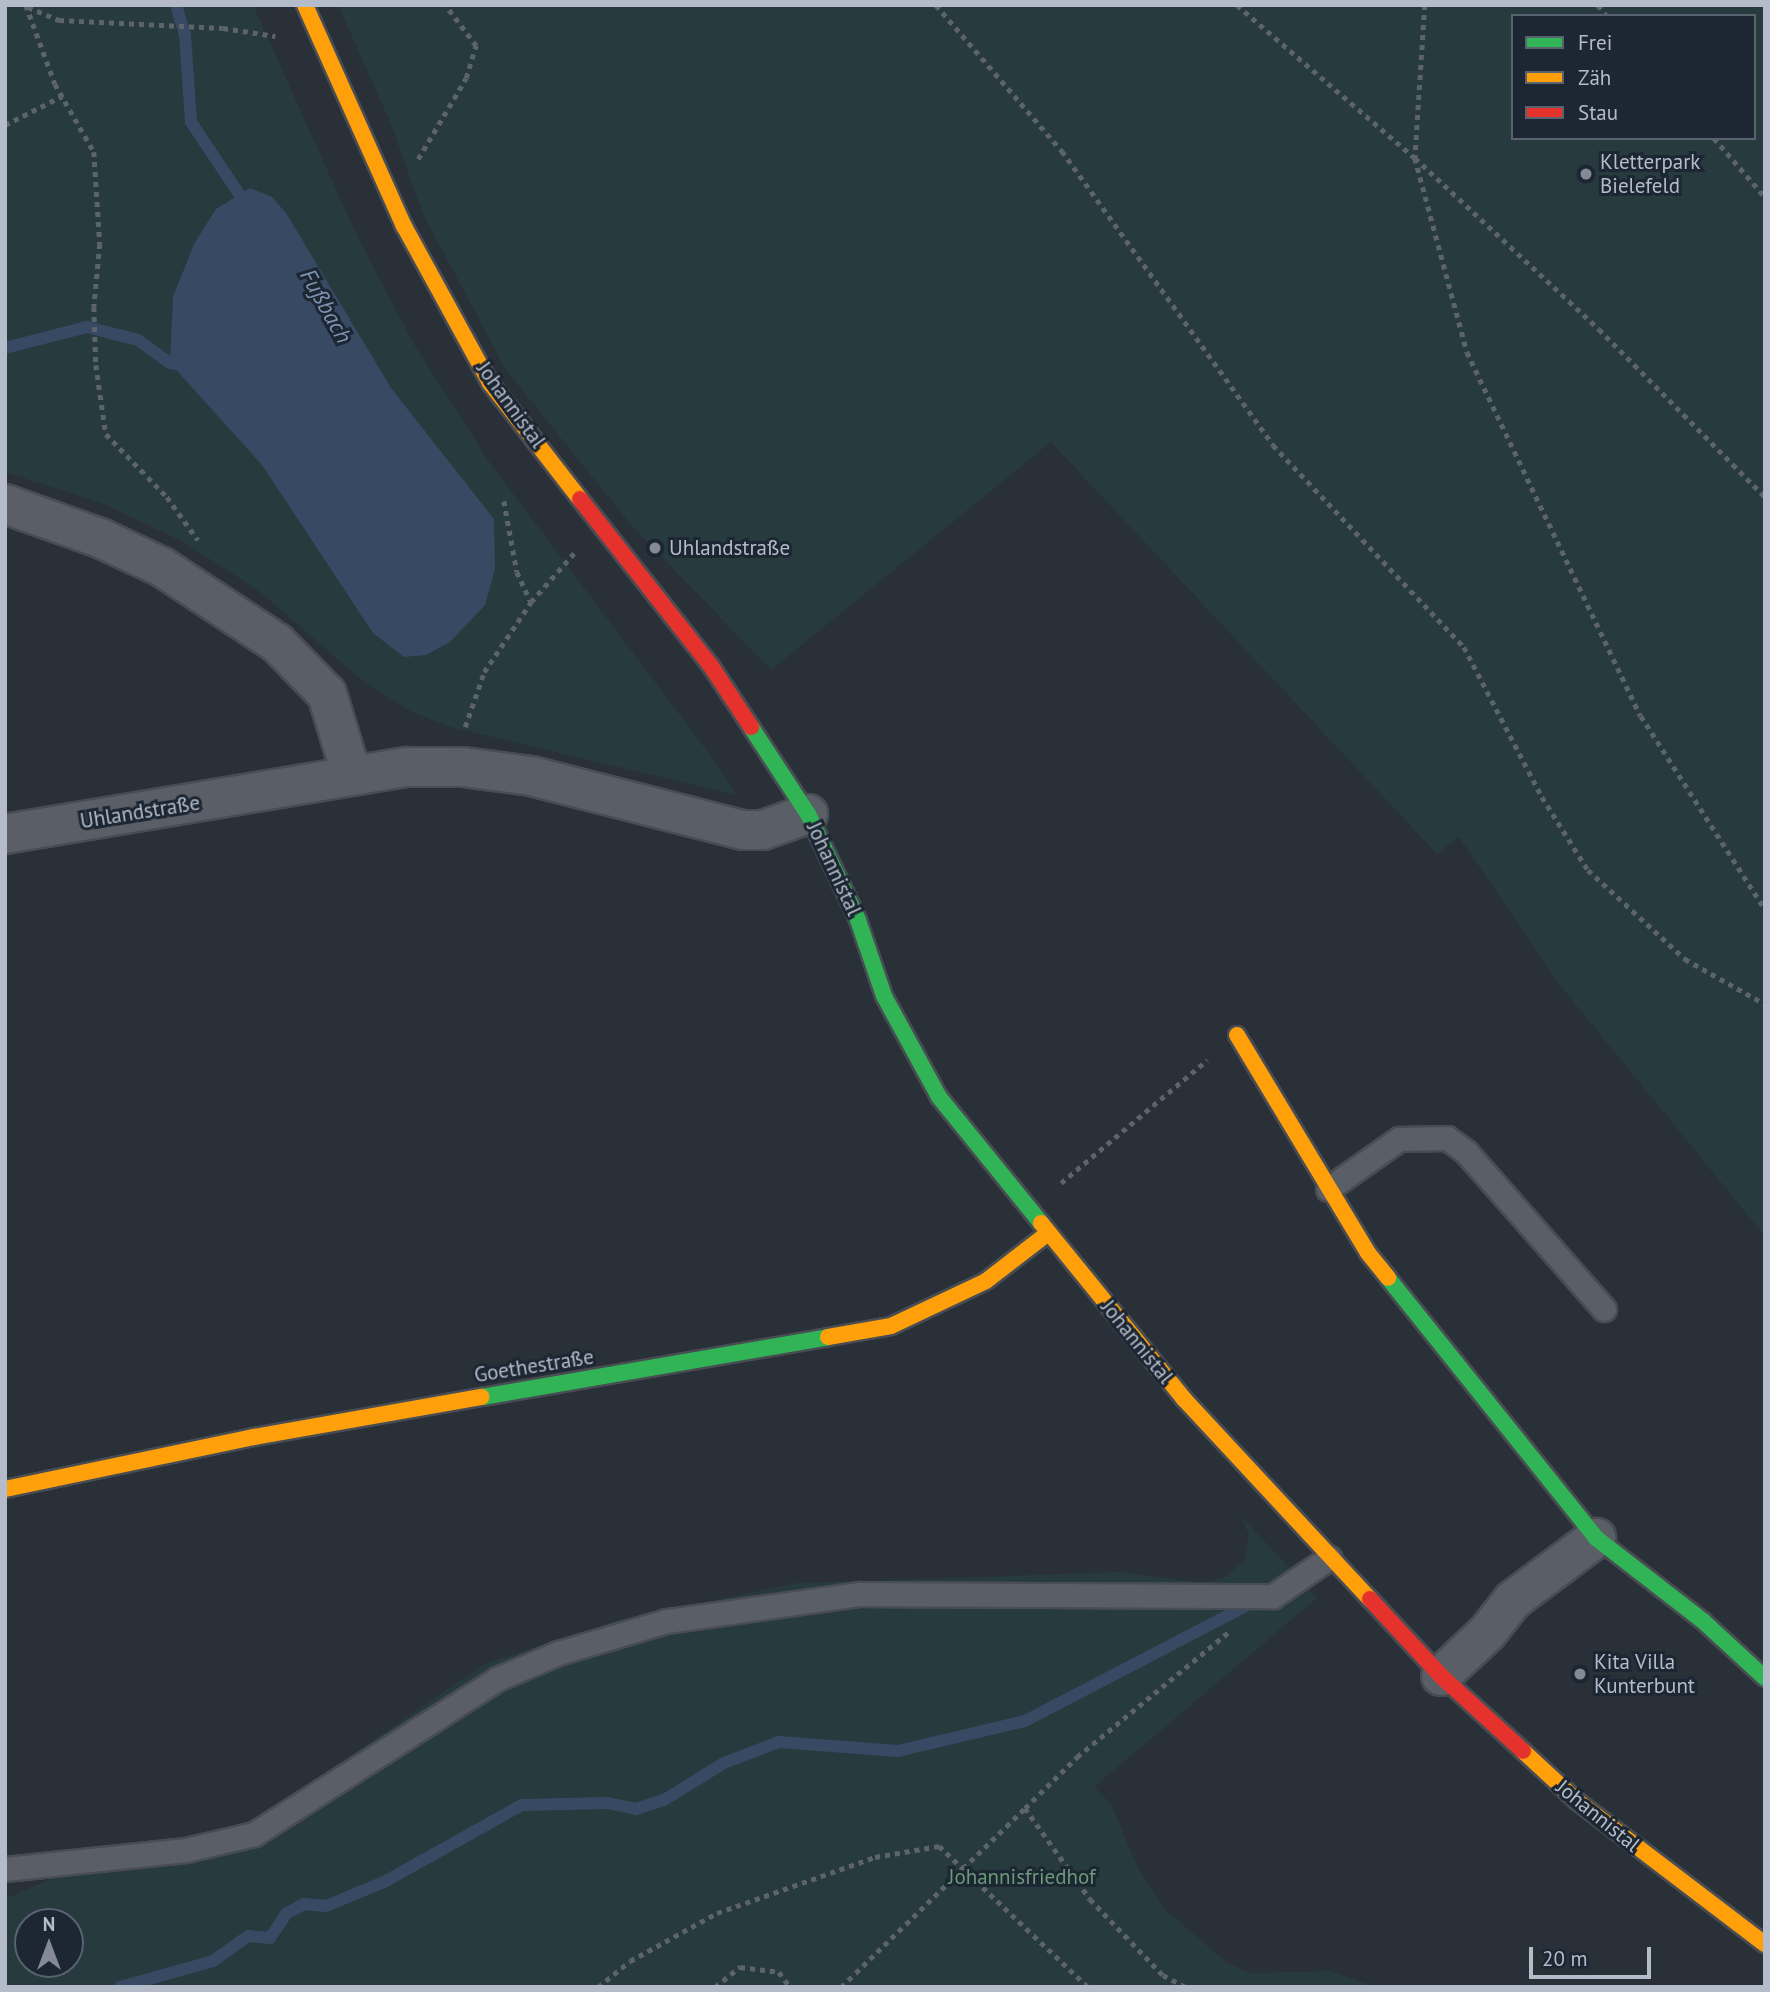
<!DOCTYPE html>
<meta charset="utf-8">
<style>
body{margin:0}
#map{position:relative;width:1770px;height:1992px;overflow:hidden;background:#2a3038;font-family:"PT Sans",sans-serif}
div>[style]{position:absolute}
.green>*{inset:0;background:#273a3e}
.water>*{inset:0;background:#384963}
.stream>*{height:12px;margin:-6px;padding:0 6px;transform-origin:6px;border-radius:6px;background:#384963}
.path>*{height:4.5px;margin-top:-2.25px;transform-origin:0;background:repeating-linear-gradient(90deg,#5d636a 0 5px,transparent 0 10px)}
.roads{filter:drop-shadow(2px 0 #484c53) drop-shadow(-2px 0 #484c53) drop-shadow(0 2px #484c53) drop-shadow(0 -2px #484c53)}
.lane>*{height:23px;margin:-11.5px;padding:0 11.5px;transform-origin:11.5px;border-radius:11.5px;background:#5a5e66}
.street>*{height:38px;margin:-19px;padding:0 19px;transform-origin:19px;border-radius:19px;background:#5a5e66}
.fast>*{height:16px;margin:-8px;padding:0 8px;transform-origin:8px;border-radius:8px;background:#30b455}
.slow>*{height:16px;margin:-8px;padding:0 8px;transform-origin:8px;border-radius:8px;background:#ff9f0a}
.jam>*{height:16px;margin:-8px;padding:0 8px;transform-origin:8px;border-radius:8px;background:#e5322d}
.dots>*{width:19px;height:19px;translate:-50% -50%;box-sizing:border-box;border:4px solid #1d2633;border-radius:50%}
span{translate:-50% -50%;white-space:nowrap;text-align:center;line-height:1.15;-webkit-text-stroke:6px #1d2633;paint-order:stroke}
.poi-label{font-size:21px;color:#b4bcc9}
.left{translate:0 -50%;text-align:left}
.street-label{font-size:21px;color:#b4bcc9}
.park-label{font-size:21px;color:#6b9a76}
.water-label{font-size:23px;color:#7c92b1;font-style:italic}
.frame{position:absolute;inset:0;border:7px solid #b4bcc9;pointer-events:none}
.legend{position:absolute;left:1511px;top:14px;width:245px;height:126px;box-sizing:border-box;background:#1d2633;border:2px solid #59626f;margin:0;padding:9px 12px;list-style:none;font-size:21px;color:#b4bcc9}
.legend li{display:flex;align-items:center;gap:14px;height:35px}
.legend b{width:35px;border:2px solid #59626f}
.north{position:absolute;left:14px;top:1908px;width:70px;height:70px;box-sizing:border-box;background:#1d2633;border:2px solid #59626f;border-radius:50%;rotate:0deg;font-size:19px;font-weight:700;line-height:28px;text-align:center;color:#b4bcc9}
.north::after{content:'';display:block;margin:auto;width:24px;height:32px;background:#848b96;clip-path:polygon(50% 0,100% 100%,50% 72%,0 100%)}
.scale{position:absolute;left:1529px;top:1947px;width:122px;height:32px;box-sizing:border-box;border:4px solid #b4bcc9;border-top:0;padding-left:9px;font-size:21px;line-height:24px;white-space:nowrap;color:#b4bcc9;-webkit-text-stroke:5px #1d2633;paint-order:stroke}
</style>
<div id="map">
<div class="green">
<div style="clip-path:polygon(5px 5px,253px 5px,357px 236px,415px 346px,490px 463px,719px 767px,736px 795px,451px 727px,412px 712px,364px 682px,259px 591px,185px 543px,104px 504px,5px 472px)"></div>
<div style="clip-path:polygon(evenodd,338px 5px,1765px 5px,1765px 1236px,1559px 984px,1459px 837px,1437px 854px,1051px 442px,771px 670px,632px 526px,506px 370px,423px 214px,391px 124px,338px 5px,1513px 16px,1754px 16px,1754px 138px,1513px 138px,1513px 16px)"></div>
<div style="clip-path:polygon(evenodd,1242px 1517px,1317px 1598px,1094px 1787px,1111px 1804px,1137px 1866px,1165px 1909px,1226px 1962px,1249px 1973px,1330px 1971px,1375px 1987px,5px 1987px,5px 1899px,51px 1879px,52px 1866px,183px 1842px,252px 1823px,486px 1663px,615px 1621px,797px 1583px,1120px 1572px,1203px 1583px,1225px 1577px,1244px 1561px,1249px 1536px,1242px 1517px,28px 1922px,70px 1922px,70px 1964px,28px 1964px,28px 1922px)"></div>
</div>
<div class="water">
<div style="clip-path:polygon(250px 188px,272px 197px,286px 213px,391px 388px,494px 519px,495px 569px,485px 605px,450px 642px,426px 655px,404px 657px,373px 633px,262px 465px,170px 363px,173px 297px,194px 244px,216px 209px)"></div>
</div>
<div class="stream">
<div style="left:176px;top:5px;width:30px;rotate:73deg"></div>
<div style="left:185px;top:34px;width:88px;rotate:86.1deg"></div>
<div style="left:191px;top:122px;width:101px;rotate:56.3deg"></div>
<div style="left:5px;top:348px;width:85px;rotate:-14.4deg"></div>
<div style="left:87px;top:327px;width:53px;rotate:14.3deg"></div>
<div style="left:138px;top:340px;width:39px;rotate:36deg"></div>
<div style="left:170px;top:363px;width:15px;rotate:8deg"></div>
<div style="left:120px;top:1987px;width:97px;rotate:-15.6deg"></div>
<div style="left:213px;top:1961px;width:43px;rotate:-35.5deg"></div>
<div style="left:248px;top:1936px;width:22px;rotate:5deg"></div>
<div style="left:270px;top:1938px;width:30px;rotate:-56deg"></div>
<div style="left:287px;top:1913px;width:19px;rotate:-28deg"></div>
<div style="left:304px;top:1904px;width:22px;rotate:5deg"></div>
<div style="left:326px;top:1906px;width:63px;rotate:-22.5deg"></div>
<div style="left:384px;top:1882px;width:158px;rotate:-29.2deg"></div>
<div style="left:522px;top:1805px;width:86px;rotate:-1.3deg"></div>
<div style="left:608px;top:1803px;width:29px;rotate:12deg"></div>
<div style="left:636px;top:1809px;width:29px;rotate:-18deg"></div>
<div style="left:664px;top:1800px;width:70px;rotate:-31.7deg"></div>
<div style="left:724px;top:1763px;width:59px;rotate:-20.9deg"></div>
<div style="left:779px;top:1742px;width:119px;rotate:4.3deg"></div>
<div style="left:898px;top:1751px;width:130px;rotate:-13.3deg"></div>
<div style="left:1025px;top:1721px;width:249px;rotate:-27.5deg"></div>
</div>
<div class="path">
<div style="left:26px;top:5px;width:84px;rotate:69.8deg"></div>
<div style="left:55px;top:84px;width:78px;rotate:60.2deg"></div>
<div style="left:94px;top:152px;width:92px;rotate:86.3deg"></div>
<div style="left:100px;top:244px;width:63px;rotate:95.4deg"></div>
<div style="left:94px;top:307px;width:58px;rotate:88deg"></div>
<div style="left:96px;top:365px;width:70px;rotate:81.8deg"></div>
<div style="left:106px;top:434px;width:88px;rotate:45.9deg"></div>
<div style="left:167px;top:497px;width:53px;rotate:54.2deg"></div>
<div style="left:936px;top:5px;width:193px;rotate:49.2deg"></div>
<div style="left:1062px;top:151px;width:362px;rotate:54.3deg"></div>
<div style="left:1273px;top:445px;width:278px;rotate:46.6deg"></div>
<div style="left:1464px;top:647px;width:169px;rotate:62.5deg"></div>
<div style="left:1542px;top:797px;width:86px;rotate:57.8deg"></div>
<div style="left:1588px;top:870px;width:132px;rotate:42.5deg"></div>
<div style="left:1685px;top:959px;width:92px;rotate:29.4deg"></div>
<div style="left:1237px;top:5px;width:235px;rotate:40.7deg"></div>
<div style="left:1415px;top:158px;width:251px;rotate:42.9deg"></div>
<div style="left:1599px;top:329px;width:236px;rotate:45.3deg"></div>
<div style="left:1425px;top:5px;width:153px;rotate:93.7deg"></div>
<div style="left:1415px;top:158px;width:201px;rotate:75deg"></div>
<div style="left:1467px;top:352px;width:403px;rotate:64.5deg"></div>
<div style="left:1641px;top:716px;width:229px;rotate:57.3deg"></div>
<div style="left:1598px;top:5px;width:14px;rotate:51deg"></div>
<div style="left:28px;top:7px;width:34px;rotate:23deg"></div>
<div style="left:59px;top:20px;width:164px;rotate:2.8deg"></div>
<div style="left:223px;top:28px;width:53px;rotate:8.7deg"></div>
<div style="left:5px;top:125px;width:64px;rotate:-27deg"></div>
<div style="left:1714px;top:138px;width:78px;rotate:49.2deg"></div>
<div style="left:418px;top:159px;width:94px;rotate:-59.3deg"></div>
<div style="left:466px;top:78px;width:34px;rotate:-73deg"></div>
<div style="left:476px;top:46px;width:51px;rotate:-127.1deg"></div>
<div style="left:504px;top:501px;width:72px;rotate:79.6deg"></div>
<div style="left:517px;top:572px;width:33px;rotate:65deg"></div>
<div style="left:465px;top:727px;width:58px;rotate:-70.9deg"></div>
<div style="left:484px;top:672px;width:84px;rotate:-56.1deg"></div>
<div style="left:531px;top:602px;width:65px;rotate:-48.7deg"></div>
<div style="left:1061px;top:1183px;width:191px;rotate:-40.1deg"></div>
<div style="left:1025px;top:1808px;width:73px;rotate:-44.4deg"></div>
<div style="left:1077px;top:1757px;width:200px;rotate:-39.5deg"></div>
<div style="left:598px;top:1987px;width:41px;rotate:-39.1deg"></div>
<div style="left:630px;top:1961px;width:99px;rotate:-28.9deg"></div>
<div style="left:717px;top:1913px;width:168px;rotate:-19.5deg"></div>
<div style="left:875px;top:1857px;width:65px;rotate:-9.8deg"></div>
<div style="left:939px;top:1846px;width:205px;rotate:43.4deg"></div>
<div style="left:715px;top:1987px;width:32px;rotate:-39deg"></div>
<div style="left:740px;top:1967px;width:39px;rotate:7deg"></div>
<div style="left:779px;top:1972px;width:19px;rotate:54deg"></div>
<div style="left:841px;top:1987px;width:257px;rotate:-44.2deg"></div>
<div style="left:1025px;top:1808px;width:112px;rotate:54.5deg"></div>
<div style="left:1090px;top:1899px;width:105px;rotate:46.2deg"></div>
<div style="left:1163px;top:1975px;width:26px;rotate:28deg"></div>
</div>
<div class="roads">
<div class="lane">
<div style="left:1328px;top:1189px;width:87px;rotate:-35.2deg"></div>
<div style="left:1399px;top:1139px;width:48px;rotate:-1.2deg"></div>
<div style="left:1447px;top:1138px;width:24px;rotate:36deg"></div>
<div style="left:1466px;top:1152px;width:209px;rotate:48.7deg"></div>
<div style="left:5px;top:1869px;width:182px;rotate:-6deg"></div>
<div style="left:186px;top:1850px;width:70px;rotate:-13.2deg"></div>
<div style="left:254px;top:1834px;width:288px;rotate:-32.5deg"></div>
<div style="left:497px;top:1679px;width:66px;rotate:-23.1deg"></div>
<div style="left:558px;top:1653px;width:114px;rotate:-16.4deg"></div>
<div style="left:667px;top:1621px;width:194px;rotate:-8deg"></div>
<div style="left:859px;top:1594px;width:414px;rotate:0.3deg"></div>
<div style="left:1273px;top:1596px;width:68px;rotate:-34.2deg"></div>
</div>
<div class="street">
<div style="left:5px;top:504px;width:101px;rotate:19.7deg"></div>
<div style="left:100px;top:538px;width:68px;rotate:25.1deg"></div>
<div style="left:162px;top:567px;width:138px;rotate:33.5deg"></div>
<div style="left:277px;top:643px;width:71px;rotate:45.6deg"></div>
<div style="left:327px;top:694px;width:83px;rotate:73.1deg"></div>
<div style="left:5px;top:834px;width:408px;rotate:-9.5deg"></div>
<div style="left:407px;top:767px;width:56px"></div>
<div style="left:463px;top:767px;width:69px;rotate:7.5deg"></div>
<div style="left:531px;top:776px;width:219px;rotate:14.3deg"></div>
<div style="left:743px;top:830px;width:20px"></div>
<div style="left:763px;top:830px;width:48px;rotate:-19.6deg"></div>
<div style="left:1441px;top:1676px;width:63px;rotate:-43.1deg"></div>
<div style="left:1487px;top:1633px;width:42px;rotate:-51.8deg"></div>
<div style="left:1513px;top:1600px;width:104px;rotate:-36.8deg"></div>
</div>
<div class="fast">
<div style="left:751px;top:727px;width:104px;rotate:56.8deg"></div>
<div style="left:808px;top:814px;width:117px;rotate:64.7deg"></div>
<div style="left:858px;top:920px;width:80px;rotate:71.1deg"></div>
<div style="left:884px;top:996px;width:115px;rotate:61.4deg"></div>
<div style="left:939px;top:1097px;width:162px;rotate:51deg"></div>
<div style="left:1388px;top:1278px;width:333px;rotate:51.3deg"></div>
<div style="left:1596px;top:1538px;width:135px;rotate:37.8deg"></div>
<div style="left:1703px;top:1621px;width:84px;rotate:42.6deg"></div>
<div style="left:482px;top:1397px;width:351px;rotate:-9.8deg"></div>
</div>
<div class="slow">
<div style="left:305px;top:5px;width:242px;rotate:65.9deg"></div>
<div style="left:404px;top:226px;width:179px;rotate:61.3deg"></div>
<div style="left:490px;top:383px;width:147px;rotate:52.2deg"></div>
<div style="left:1237px;top:1035px;width:254px;rotate:59deg"></div>
<div style="left:1368px;top:1253px;width:32px;rotate:51deg"></div>
<div style="left:1041px;top:1223px;width:227px;rotate:50.9deg"></div>
<div style="left:1184px;top:1399px;width:273px;rotate:47.1deg"></div>
<div style="left:828px;top:1337px;width:64px;rotate:-9.9deg"></div>
<div style="left:891px;top:1326px;width:105px;rotate:-25.3deg"></div>
<div style="left:986px;top:1281px;width:78px;rotate:-37.7deg"></div>
<div style="left:5px;top:1489px;width:254px;rotate:-11.8deg"></div>
<div style="left:254px;top:1437px;width:231px;rotate:-10deg"></div>
<div style="left:1523px;top:1751px;width:74px;rotate:42.8deg"></div>
<div style="left:1577px;top:1801px;width:236px;rotate:37.3deg"></div>
</div>
<div class="jam">
<div style="left:580px;top:499px;width:212px;rotate:51.9deg"></div>
<div style="left:711px;top:666px;width:73px;rotate:56.7deg"></div>
<div style="left:1370px;top:1599px;width:105px;rotate:47.3deg"></div>
<div style="left:1441px;top:1676px;width:111px;rotate:42.4deg"></div>
</div>
</div>
<div class="dots">
<div style="left:1586px;top:174px;background:#848b96"></div>
<div style="left:655px;top:548px;background:#848b96"></div>
<div style="left:1580px;top:1674px;background:#848b96"></div>
</div>
<div class="poi-label">
<span class="left" style="left:1600px;top:174px">Kletterpark<br>Bielefeld</span>
<span class="left" style="left:669px;top:548px">Uhlandstraße</span>
<span class="left" style="left:1594px;top:1674px">Kita Villa<br>Kunterbunt</span>
</div>
<div class="street-label">
<span style="left:511px;top:405px;rotate:54deg">Johannistal</span>
<span style="left:140px;top:812px;rotate:-9deg">Uhlandstraße</span>
<span style="left:834px;top:869px;rotate:65deg">Johannistal</span>
<span style="left:1137px;top:1342px;rotate:51deg">Johannistal</span>
<span style="left:534px;top:1366px;rotate:-9deg">Goethestraße</span>
<span style="left:1598px;top:1816px;rotate:39deg">Johannistal</span>
</div>
<div class="park-label">
<span style="left:1022px;top:1877px">Johannisfriedhof</span>
</div>
<div class="water-label">
<span style="left:326px;top:306px;rotate:61deg">Fußbach</span>
</div>
<div class="frame"></div>
<ul class="legend">
<li><b style="height:9px;background:#30b455"></b>Frei</li>
<li><b style="height:9px;background:#ff9f0a"></b>Zäh</li>
<li><b style="height:9px;background:#e5322d"></b>Stau</li>
</ul>
<div class="north">N</div>
<div class="scale">20 m</div>
</div>
